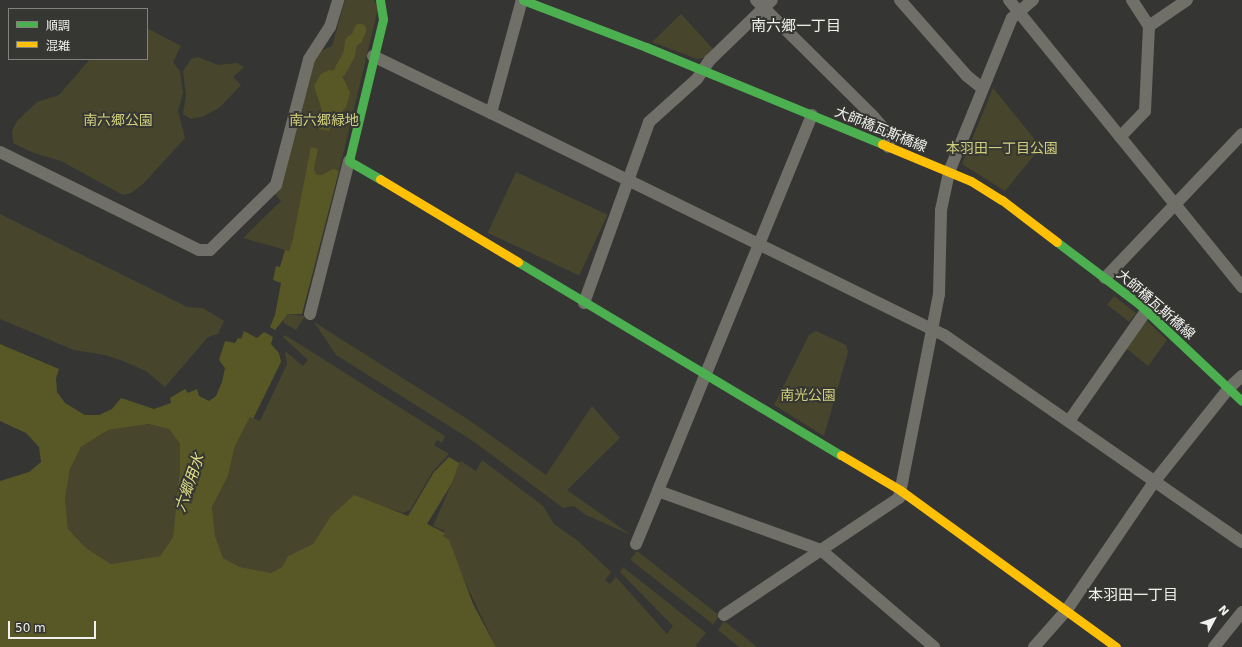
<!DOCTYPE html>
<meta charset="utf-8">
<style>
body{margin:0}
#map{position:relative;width:1242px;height:647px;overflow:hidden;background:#353533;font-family:"DejaVu Sans","Noto Sans JP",sans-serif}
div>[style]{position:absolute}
.green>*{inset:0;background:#47462d;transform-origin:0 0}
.water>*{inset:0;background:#585826}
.canal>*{height:12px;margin:-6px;padding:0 6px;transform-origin:6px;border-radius:6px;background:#585826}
.street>*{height:12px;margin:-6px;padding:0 6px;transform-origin:6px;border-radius:6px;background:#707068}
.fast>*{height:9px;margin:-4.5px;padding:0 4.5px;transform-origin:4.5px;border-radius:4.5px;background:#4caf50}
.slow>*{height:9px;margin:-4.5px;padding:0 4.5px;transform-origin:4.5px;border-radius:4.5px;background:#ffc107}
span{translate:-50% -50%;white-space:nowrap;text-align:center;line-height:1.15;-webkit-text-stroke:4px #363632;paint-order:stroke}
.park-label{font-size:14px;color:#d0cf7c}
.street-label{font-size:14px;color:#f1f1ef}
.neighbourhood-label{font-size:15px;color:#f1f1ef}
.water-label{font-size:15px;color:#dcda87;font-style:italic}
.legend{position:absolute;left:8px;top:8px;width:140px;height:52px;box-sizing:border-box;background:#363632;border:1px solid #81817e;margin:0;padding:5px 7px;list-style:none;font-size:12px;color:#f1f1ef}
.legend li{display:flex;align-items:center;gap:8px;height:20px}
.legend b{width:20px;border:1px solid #81817e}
.north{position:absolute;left:1194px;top:599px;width:40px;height:40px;-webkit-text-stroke:3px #363632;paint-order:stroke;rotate:49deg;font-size:11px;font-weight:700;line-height:16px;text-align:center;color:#f1f1ef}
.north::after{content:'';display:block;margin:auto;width:14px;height:18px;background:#f1f1ef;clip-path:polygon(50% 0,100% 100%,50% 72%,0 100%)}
.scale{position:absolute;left:8px;top:621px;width:88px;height:18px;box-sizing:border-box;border:2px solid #f1f1ef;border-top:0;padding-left:5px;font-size:12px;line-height:14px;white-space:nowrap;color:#f1f1ef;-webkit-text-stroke:3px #363632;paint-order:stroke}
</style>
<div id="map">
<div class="green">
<div style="clip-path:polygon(345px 0,374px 0,378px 9px,339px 171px,334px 170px,322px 175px,316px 174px,314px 169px,318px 149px,289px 251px,243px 238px,281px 201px,271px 189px,316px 53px,332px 46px)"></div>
<div style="clip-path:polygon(681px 14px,715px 51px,708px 57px,697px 59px,652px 42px)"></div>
<div style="clip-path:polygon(147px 28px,181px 46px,173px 62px,180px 71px,183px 93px,178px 111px,185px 138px,143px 184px,131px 193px,123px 195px,61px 161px,34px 153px,13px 143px,12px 131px,17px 121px,37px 102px,59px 95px,90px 59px,147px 59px)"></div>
<div style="clip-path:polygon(198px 57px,218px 65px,237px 63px,244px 67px,233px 77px,241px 85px,219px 108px,204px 116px,191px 119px,183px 114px,186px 96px,183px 71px,191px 59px)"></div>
<div style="clip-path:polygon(993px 88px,1041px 147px,1005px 191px,962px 164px)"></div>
<div style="left:516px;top:172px;width:101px;height:67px;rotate:25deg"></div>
<div style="clip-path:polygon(0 214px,187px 307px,203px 308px,224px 321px,218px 334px,208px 337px,165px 387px,146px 371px,123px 361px,105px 355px,74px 350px,0 319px)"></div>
<div style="left:1114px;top:296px;width:28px;height:11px;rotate:38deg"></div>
<div style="clip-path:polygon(289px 314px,305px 316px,296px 330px,284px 323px,283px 320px)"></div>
<div style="clip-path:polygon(1146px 320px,1167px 340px,1148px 366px,1126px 348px)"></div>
<div style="clip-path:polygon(314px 322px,469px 420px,546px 475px,592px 406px,620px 438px,567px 490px,631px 535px,586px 515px,574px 506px,563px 508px,473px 441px,336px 355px)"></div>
<div style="clip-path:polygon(816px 331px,846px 345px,848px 352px,824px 436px,774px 405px,809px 335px)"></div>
<div style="clip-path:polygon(285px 335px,445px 436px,442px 443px,437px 440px,434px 445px,449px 454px,433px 471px,410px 510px,402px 513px,391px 509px,330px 517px,313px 544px,288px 556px,282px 567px,271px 573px,240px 567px,223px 558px,215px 536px,212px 507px,228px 476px,235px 446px,250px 417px,260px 421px,287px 364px,285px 351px,303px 366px,308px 360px,283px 337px)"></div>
<div style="clip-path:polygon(149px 424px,169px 429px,180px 444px,180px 470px,173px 537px,160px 556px,111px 564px,86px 548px,68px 529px,65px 499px,70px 469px,81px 447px,108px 430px)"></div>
<div style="clip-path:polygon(482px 460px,543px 506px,554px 524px,578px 541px,611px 572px,605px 580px,610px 584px,616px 577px,667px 634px,673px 626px,620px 572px,623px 567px,706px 633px,696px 645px,697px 647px,496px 647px,443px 536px,445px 531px,433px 526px,452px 483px,457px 465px,461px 461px,476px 471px)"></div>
<div style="left:637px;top:551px;width:105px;height:11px;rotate:38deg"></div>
<div style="clip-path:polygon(724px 621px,757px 647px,739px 647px,718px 630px)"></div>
</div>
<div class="water">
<div style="clip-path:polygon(329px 70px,340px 71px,350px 93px,346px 107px,332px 123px,329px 131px,319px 129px,322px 110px,314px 86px,321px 74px)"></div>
<div style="clip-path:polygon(311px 147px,318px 149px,314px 169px,316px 174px,322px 175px,333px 169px,339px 171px,302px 314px,288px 314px,275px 330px,270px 327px,275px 315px,281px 283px,273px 280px,276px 266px,280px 267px,285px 250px,289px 251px,293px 238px)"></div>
<div style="clip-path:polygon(evenodd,244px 331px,257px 338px,264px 332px,273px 337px,271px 344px,279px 353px,281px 362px,253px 419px,250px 417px,235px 446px,228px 476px,212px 507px,215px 536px,223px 558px,240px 567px,271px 573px,282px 567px,288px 556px,313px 544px,330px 517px,354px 495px,408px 516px,434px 472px,449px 457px,459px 463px,452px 483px,427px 524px,445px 533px,443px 536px,449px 540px,473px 604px,496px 647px,0 647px,0 481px,29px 472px,41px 462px,39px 447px,26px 433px,0 421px,0 344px,59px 369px,56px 378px,57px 392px,65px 403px,85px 415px,99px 415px,112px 409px,121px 398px,154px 409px,171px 403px,170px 398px,185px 389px,188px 393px,197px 389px,199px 396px,209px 401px,216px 396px,222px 382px,225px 368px,219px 360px,225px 341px,235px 343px,238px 338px,241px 339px,244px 331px,149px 424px,169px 429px,180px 444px,180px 470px,173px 537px,160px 556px,111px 564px,86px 548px,68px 529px,65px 499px,70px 469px,81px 447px,108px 430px,149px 424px)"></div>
</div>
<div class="canal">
<div style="left:340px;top:71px;width:18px;rotate:-61deg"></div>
<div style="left:349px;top:55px;width:13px;rotate:-81deg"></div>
<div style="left:351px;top:42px;width:7px;rotate:-34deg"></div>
<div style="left:357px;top:38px;width:9px;rotate:-69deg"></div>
</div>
<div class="street">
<div style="left:756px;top:0;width:163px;rotate:44.8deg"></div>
<div style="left:872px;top:115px;width:28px;rotate:49deg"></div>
<div style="left:890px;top:136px;width:11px;rotate:100deg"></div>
<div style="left:900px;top:0;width:101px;rotate:48.6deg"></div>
<div style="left:967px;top:76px;width:19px;rotate:39deg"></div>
<div style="left:1009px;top:0;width:370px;rotate:50.9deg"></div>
<div style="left:1132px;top:0;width:31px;rotate:57deg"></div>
<div style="left:373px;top:56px;width:131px;rotate:25.8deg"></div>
<div style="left:491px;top:113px;width:117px;rotate:-74.7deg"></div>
<div style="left:491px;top:113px;width:504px;rotate:26.11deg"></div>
<div style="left:944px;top:335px;width:363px;rotate:34.8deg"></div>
<div style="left:812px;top:115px;width:406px;rotate:112.3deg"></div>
<div style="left:658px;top:491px;width:173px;rotate:19.9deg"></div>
<div style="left:821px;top:550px;width:149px;rotate:40.6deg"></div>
<div style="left:1120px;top:137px;width:36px;rotate:-46deg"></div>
<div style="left:1145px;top:111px;width:85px;rotate:-87.3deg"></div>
<div style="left:1149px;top:26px;width:46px;rotate:-34.4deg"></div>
<div style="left:0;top:152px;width:222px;rotate:26.2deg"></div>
<div style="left:199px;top:250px;width:11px"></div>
<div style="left:210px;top:250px;width:93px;rotate:-44.6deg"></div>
<div style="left:276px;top:185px;width:130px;rotate:-75.3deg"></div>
<div style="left:309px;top:59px;width:38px;rotate:-57deg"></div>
<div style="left:330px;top:27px;width:28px;rotate:-73deg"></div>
<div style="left:1105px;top:278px;width:199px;rotate:-46.4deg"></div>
<div style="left:584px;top:303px;width:192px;rotate:-70.2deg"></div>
<div style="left:649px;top:122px;width:64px;rotate:-41.9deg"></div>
<div style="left:697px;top:79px;width:23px;rotate:-56deg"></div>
<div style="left:710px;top:60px;width:86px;rotate:-44.1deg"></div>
<div style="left:310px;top:314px;width:158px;rotate:-75.7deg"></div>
<div style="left:1069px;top:421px;width:134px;rotate:-55deg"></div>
<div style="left:636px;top:544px;width:57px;rotate:-67.5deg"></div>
<div style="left:724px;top:615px;width:211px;rotate:-33.8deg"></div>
<div style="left:899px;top:498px;width:208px;rotate:-78.9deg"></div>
<div style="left:939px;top:294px;width:84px;rotate:-88.6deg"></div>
<div style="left:941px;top:210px;width:39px;rotate:-78deg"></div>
<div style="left:949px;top:172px;width:166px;rotate:-67.8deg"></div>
<div style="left:1012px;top:18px;width:28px;rotate:-41deg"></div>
<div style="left:1034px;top:647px;width:48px;rotate:-48.4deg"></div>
<div style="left:1066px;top:611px;width:156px;rotate:-55.7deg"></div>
<div style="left:1154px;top:482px;width:120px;rotate:-51.4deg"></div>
<div style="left:1229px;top:388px;width:18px;rotate:-43deg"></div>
<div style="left:1214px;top:647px;width:45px;rotate:-51.3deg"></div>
</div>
<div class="fast">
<div style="left:523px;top:0;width:132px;rotate:20.9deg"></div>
<div style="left:646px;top:47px;width:255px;rotate:22.3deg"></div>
<div style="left:380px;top:179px;width:36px;rotate:-150deg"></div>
<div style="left:349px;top:161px;width:146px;rotate:-76.5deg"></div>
<div style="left:383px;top:19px;width:19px;rotate:-99deg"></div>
<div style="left:1057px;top:242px;width:103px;rotate:37.1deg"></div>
<div style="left:1139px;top:304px;width:141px;rotate:43.3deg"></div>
<div style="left:518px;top:262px;width:376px;rotate:30.9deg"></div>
</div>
<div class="slow">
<div style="left:882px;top:144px;width:96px;rotate:22.6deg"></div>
<div style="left:971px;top:181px;width:36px;rotate:32deg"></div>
<div style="left:1002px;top:200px;width:69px;rotate:37.4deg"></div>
<div style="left:380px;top:179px;width:161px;rotate:31deg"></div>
<div style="left:841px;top:455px;width:69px;rotate:30.7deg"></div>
<div style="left:900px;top:490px;width:267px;rotate:36deg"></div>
</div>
<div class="park-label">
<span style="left:118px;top:120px">南六郷公園</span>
<span style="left:324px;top:120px">南六郷緑地</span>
<span style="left:1002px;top:148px">本羽田一丁目公園</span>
<span style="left:808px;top:395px">南光公園</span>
</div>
<div class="street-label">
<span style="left:881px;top:129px;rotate:22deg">大師橋瓦斯橋線</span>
<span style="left:1156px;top:304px;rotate:41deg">大師橋瓦斯橋線</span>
</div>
<div class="neighbourhood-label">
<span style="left:796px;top:27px">南六郷一丁目</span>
<span style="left:1133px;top:596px">本羽田一丁目</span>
</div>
<div class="water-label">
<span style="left:190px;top:483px;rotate:-71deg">六郷用水</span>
</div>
<ul class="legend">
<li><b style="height:5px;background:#4caf50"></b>順調</li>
<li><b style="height:5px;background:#ffc107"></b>混雑</li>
</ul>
<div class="north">N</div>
<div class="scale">50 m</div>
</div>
